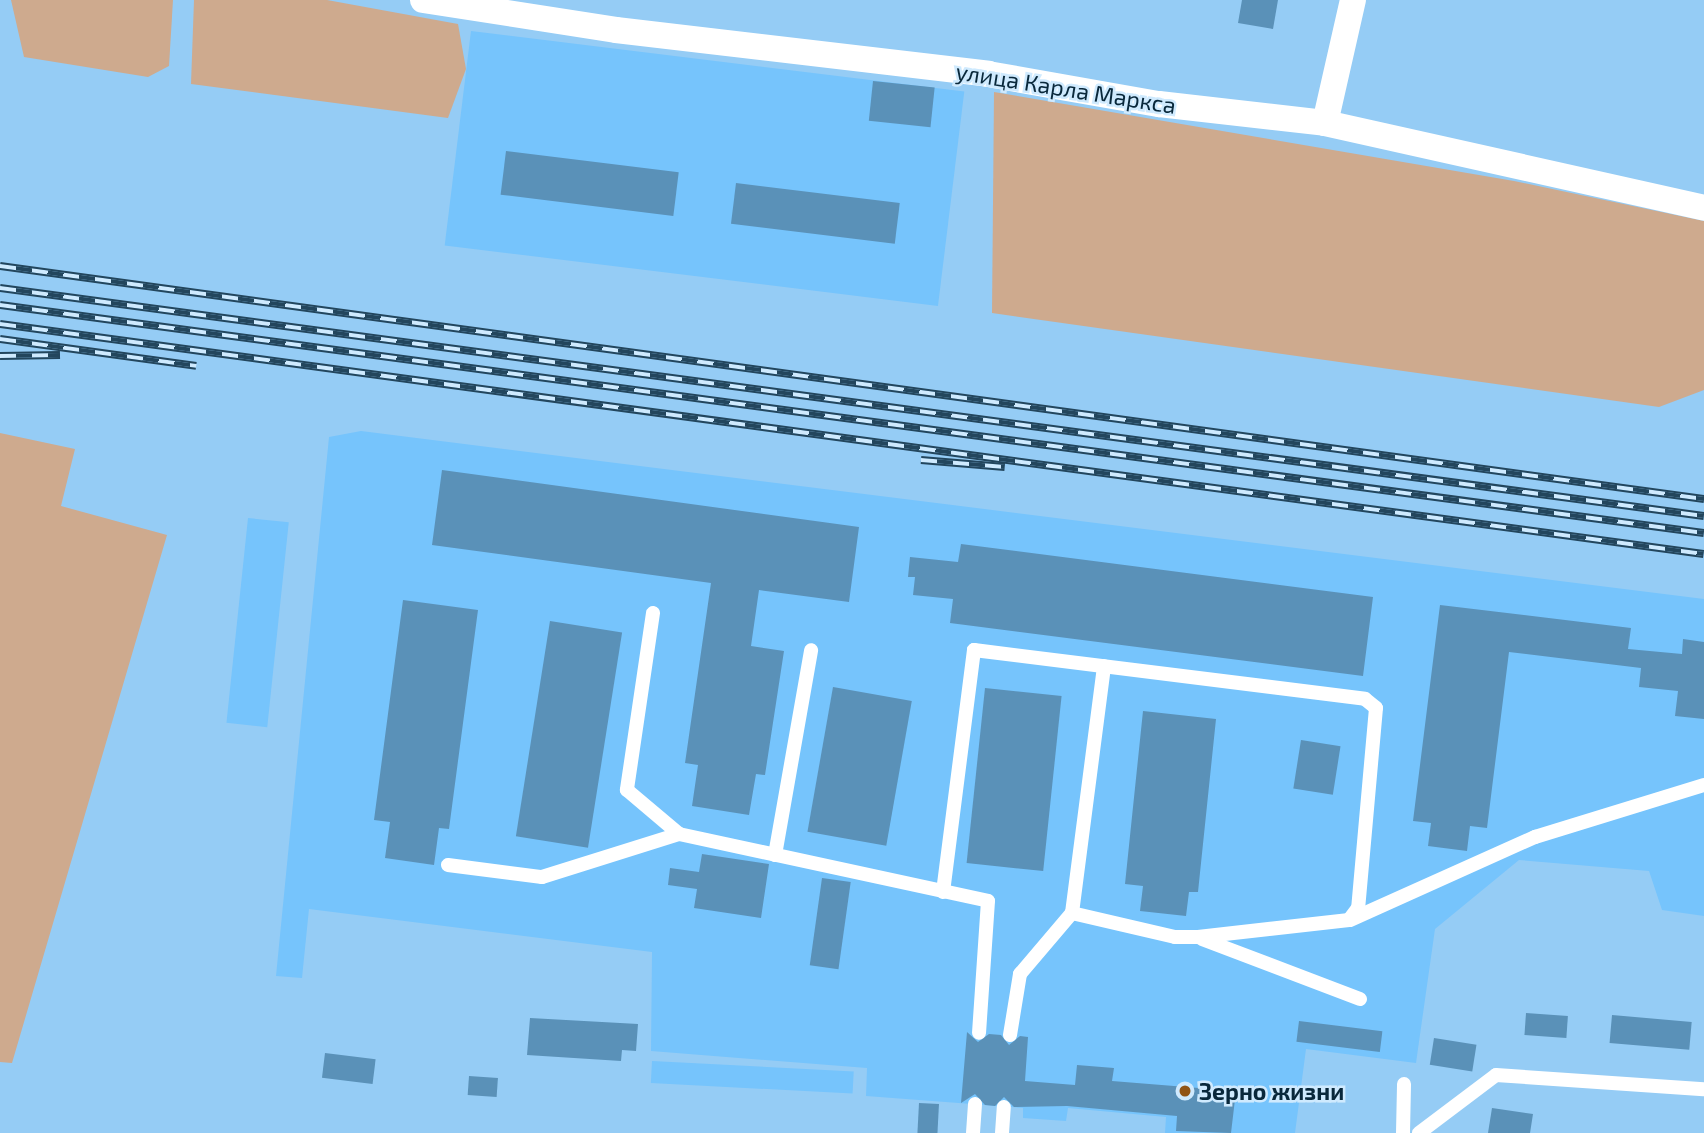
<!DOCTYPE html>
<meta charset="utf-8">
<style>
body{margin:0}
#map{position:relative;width:1704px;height:1133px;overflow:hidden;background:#95ccf5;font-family:"Exo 2",sans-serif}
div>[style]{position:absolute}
.built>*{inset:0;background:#76c4fc;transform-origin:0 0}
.green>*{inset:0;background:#ceaa8e}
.building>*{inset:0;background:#5a91b8;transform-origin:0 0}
.lane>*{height:14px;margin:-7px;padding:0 7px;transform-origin:7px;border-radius:7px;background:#fff}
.street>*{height:26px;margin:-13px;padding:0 13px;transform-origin:13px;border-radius:13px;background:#fff}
.rail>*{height:8px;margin-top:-4px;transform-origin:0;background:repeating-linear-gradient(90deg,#cfeafe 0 16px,#23465d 0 32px);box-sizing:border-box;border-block:2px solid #23465d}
.dots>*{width:19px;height:19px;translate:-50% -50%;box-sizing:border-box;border:4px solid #cfeafe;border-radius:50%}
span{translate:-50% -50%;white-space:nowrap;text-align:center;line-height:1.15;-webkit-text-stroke:5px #cfeafe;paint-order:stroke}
.street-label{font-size:23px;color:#09283b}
.poi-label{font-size:23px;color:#09283b;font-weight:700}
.left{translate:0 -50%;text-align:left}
</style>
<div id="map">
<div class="built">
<div style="left:471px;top:31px;width:497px;height:216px;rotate:7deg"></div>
<div style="clip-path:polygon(361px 431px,1704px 599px,1704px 916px,1662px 910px,1649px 871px,1519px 860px,1435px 929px,1416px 1063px,1306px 1049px,1295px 1133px,1165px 1133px,1166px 1117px,1068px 1108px,1066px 1121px,1023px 1118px,1023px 1108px,866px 1096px,867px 1068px,651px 1051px,652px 952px,309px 909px,302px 978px,276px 976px,329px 437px)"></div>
<div style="left:248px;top:518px;width:41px;height:206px;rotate:6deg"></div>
<div style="left:652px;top:1061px;width:202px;height:22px;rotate:3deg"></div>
</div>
<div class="green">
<div style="clip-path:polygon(11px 0,173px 0,169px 66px,148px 77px,24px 57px)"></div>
<div style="clip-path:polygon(194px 0,327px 0,458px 24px,466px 69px,448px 118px,191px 84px)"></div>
<div style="clip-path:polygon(994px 92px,1514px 181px,1704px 221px,1704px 390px,1659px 407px,992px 313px)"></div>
<div style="clip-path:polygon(0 433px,75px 449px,61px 506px,167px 535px,12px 1063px,0 1062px)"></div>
</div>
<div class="building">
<div style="clip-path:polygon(1242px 0,1278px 0,1273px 29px,1238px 23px)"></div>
<div style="left:873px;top:81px;width:62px;height:40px;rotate:6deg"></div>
<div style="left:506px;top:151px;width:174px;height:44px;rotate:7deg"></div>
<div style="left:736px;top:183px;width:165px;height:41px;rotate:7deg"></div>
<div style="clip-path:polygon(442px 470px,859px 527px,849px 602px,759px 590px,751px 646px,784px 651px,765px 775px,756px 774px,749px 815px,692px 806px,698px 765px,685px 763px,711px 583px,432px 545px)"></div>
<div style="clip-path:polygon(961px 544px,1373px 597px,1363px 676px,950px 623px,953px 599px,913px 595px,915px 577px,908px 577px,910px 557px,958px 562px)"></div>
<div style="clip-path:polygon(403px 600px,478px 610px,449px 829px,439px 828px,434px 865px,385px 858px,390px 822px,374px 820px)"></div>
<div style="clip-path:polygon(1440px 605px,1631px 628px,1628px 649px,1682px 654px,1683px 639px,1704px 642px,1704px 719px,1675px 716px,1678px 691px,1639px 687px,1641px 668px,1509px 652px,1487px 828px,1470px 826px,1467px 851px,1428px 846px,1431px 823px,1413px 821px)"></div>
<div style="left:550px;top:621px;width:73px;height:218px;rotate:9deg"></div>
<div style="left:833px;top:687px;width:80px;height:147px;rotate:10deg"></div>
<div style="left:985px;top:688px;width:77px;height:176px;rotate:6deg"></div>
<div style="clip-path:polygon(1143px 711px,1216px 719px,1198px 892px,1189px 892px,1186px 916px,1140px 911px,1143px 886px,1125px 884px)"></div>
<div style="left:1301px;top:740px;width:40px;height:49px;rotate:9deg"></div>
<div style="clip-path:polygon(702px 854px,769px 864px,761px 918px,694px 908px,697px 889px,668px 885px,670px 868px,699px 872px)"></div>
<div style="left:822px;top:878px;width:29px;height:88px;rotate:8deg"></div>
<div style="left:1526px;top:1013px;width:42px;height:22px;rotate:4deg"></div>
<div style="left:1612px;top:1015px;width:80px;height:28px;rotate:5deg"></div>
<div style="clip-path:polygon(530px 1018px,638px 1024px,636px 1051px,622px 1050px,621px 1061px,527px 1055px)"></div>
<div style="left:1299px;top:1021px;width:84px;height:21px;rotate:7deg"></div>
<div style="clip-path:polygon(967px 1032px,978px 1042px,989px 1034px,1001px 1035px,1009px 1045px,1020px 1036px,1028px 1037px,1025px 1081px,1075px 1085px,1077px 1065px,1114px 1068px,1112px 1081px,1236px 1091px,1231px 1133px,1176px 1131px,1177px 1116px,1067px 1106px,1014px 1107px,1004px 1097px,995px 1106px,985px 1105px,975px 1094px,961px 1103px)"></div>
<div style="left:1434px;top:1038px;width:43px;height:27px;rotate:9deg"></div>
<div style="left:325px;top:1053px;width:51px;height:25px;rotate:7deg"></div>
<div style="left:469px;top:1076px;width:29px;height:19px;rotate:4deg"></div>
<div style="left:919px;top:1103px;width:20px;height:30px;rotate:3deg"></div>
<div style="clip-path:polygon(1492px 1108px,1533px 1114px,1530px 1133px,1488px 1133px)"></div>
</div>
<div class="lane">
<div style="left:653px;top:613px;width:179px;rotate:98.4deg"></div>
<div style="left:627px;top:790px;width:68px;rotate:40.2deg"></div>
<div style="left:775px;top:855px;width:208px;rotate:-80deg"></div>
<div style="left:448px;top:865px;width:95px;rotate:7.3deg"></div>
<div style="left:542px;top:877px;width:144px;rotate:-17.4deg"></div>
<div style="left:679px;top:834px;width:316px;rotate:12.2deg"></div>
<div style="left:988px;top:901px;width:132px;rotate:93.9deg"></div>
<div style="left:943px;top:892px;width:244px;rotate:-82.7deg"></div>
<div style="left:974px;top:650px;width:394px;rotate:7.1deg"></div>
<div style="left:1365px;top:699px;width:14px;rotate:39deg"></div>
<div style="left:1376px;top:708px;width:201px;rotate:95.1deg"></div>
<div style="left:1358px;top:908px;width:15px;rotate:127deg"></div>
<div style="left:1349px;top:920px;width:152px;rotate:173.6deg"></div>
<div style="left:1198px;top:937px;width:23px;rotate:180deg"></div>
<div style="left:1175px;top:937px;width:106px;rotate:-166.9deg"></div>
<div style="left:1350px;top:920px;width:203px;rotate:-24.2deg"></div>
<div style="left:1535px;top:837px;width:177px;rotate:-17.1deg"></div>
<div style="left:1202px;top:939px;width:169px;rotate:20.8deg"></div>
<div style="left:1010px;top:1035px;width:62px;rotate:-80.7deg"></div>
<div style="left:1020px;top:974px;width:80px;rotate:-49.6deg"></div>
<div style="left:1072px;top:913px;width:249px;rotate:-82.6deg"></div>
<div style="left:973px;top:1133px;width:29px;rotate:-86deg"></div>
<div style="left:1002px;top:1133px;width:26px;rotate:-86deg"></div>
<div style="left:1403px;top:1133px;width:49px;rotate:-88.8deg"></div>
<div style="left:1419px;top:1133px;width:96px;rotate:-37deg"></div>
<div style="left:1496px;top:1075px;width:208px;rotate:3.9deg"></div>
</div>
<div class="street">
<div style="left:423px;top:0;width:195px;rotate:8.8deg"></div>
<div style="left:616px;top:30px;width:375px;rotate:6.7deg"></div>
<div style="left:988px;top:74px;width:174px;rotate:10deg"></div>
<div style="left:1159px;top:104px;width:167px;rotate:6.5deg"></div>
<div style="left:1325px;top:123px;width:388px;rotate:12.6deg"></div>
<div style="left:1325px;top:123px;width:126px;rotate:-77.2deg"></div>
</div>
<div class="rail">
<div style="left:0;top:266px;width:1720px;rotate:7.79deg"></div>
<div style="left:0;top:288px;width:1719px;rotate:7.62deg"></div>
<div style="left:0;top:305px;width:1719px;rotate:7.62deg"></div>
<div style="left:0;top:324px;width:1719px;rotate:7.69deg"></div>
<div style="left:0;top:339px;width:198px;rotate:7.8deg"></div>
<div style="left:0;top:356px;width:60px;rotate:-1deg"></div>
<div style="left:921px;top:460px;width:84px;rotate:4.8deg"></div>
</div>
<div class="dots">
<div style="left:1185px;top:1091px;background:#905414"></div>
</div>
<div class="street-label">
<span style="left:1066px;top:88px;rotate:9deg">улица Карла Маркса</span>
</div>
<div class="poi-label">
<span class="left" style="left:1199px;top:1091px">Зерно жизни</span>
</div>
</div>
